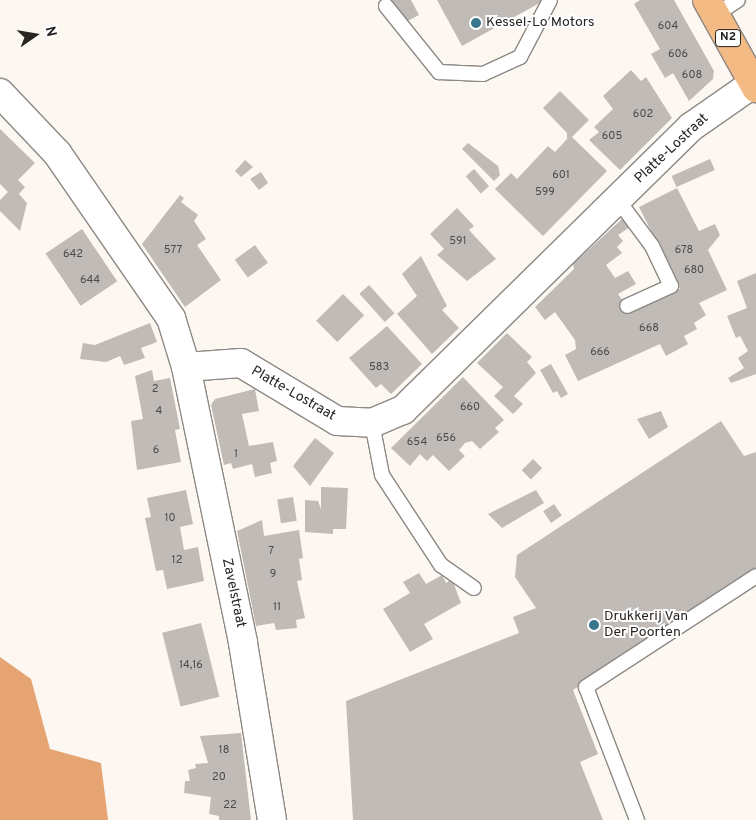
<!DOCTYPE html>
<style>
body{margin:0}
#map{position:relative;width:756px;height:820px;overflow:hidden;background:#fdf7f2;font-family:Overpass,sans-serif}
div>[style]{position:absolute}
.forest>*{inset:0;background:#e5a472}
.building>*{inset:0;background:#c1bbb7;transform-origin:0 0}
.roads{filter:drop-shadow(1px 0 #8d8883) drop-shadow(-1px 0 #8d8883) drop-shadow(0 1px #8d8883) drop-shadow(0 -1px #8d8883)}
.lane>*{height:14px;margin:-7px;padding:0 7px;transform-origin:7px;border-radius:7px;background:#fff}
.street>*{height:28px;margin:-14px;padding:0 14px;transform-origin:14px;border-radius:14px;background:#fff}
.primary>*{height:28px;margin:-14px;padding:0 14px;transform-origin:14px;border-radius:14px;background:#f4ba84}
.dots>*{width:14px;height:14px;translate:-50% -50%;box-sizing:border-box;border:2px solid #fff;border-radius:50%}
span{translate:-50% -50%;white-space:nowrap;text-align:center;line-height:1.15;-webkit-text-stroke:4px #fff;paint-order:stroke}
.number-label{font-size:11px;color:#4e4a48}
.number-label span{-webkit-text-stroke-width:0}
.shield-label span{padding:1px 4px;background:#fff;border:1px solid;border-radius:4px;-webkit-text-stroke-width:0}
.shield-label{font-size:12px;color:#272523;font-weight:700}
.poi-label{font-size:14px;color:#272523}
.left{translate:0 -50%;text-align:left}
.street-label{font-size:14px;color:#272523}
.north{position:absolute;left:10px;top:10px;width:50px;height:50px;-webkit-text-stroke:4px #fff;paint-order:stroke;rotate:77deg;font-size:14px;font-weight:700;line-height:20px;text-align:center;color:#272523}
.north::after{content:'';display:block;margin:auto;width:18px;height:22px;background:#272523;clip-path:polygon(50% 0,100% 100%,50% 72%,0 100%)}
</style>
<div id="map">
<div class="forest">
<div style="clip-path:polygon(0 657px,31px 679px,50px 749px,101px 763px,108px 820px,0 820px)"></div>
</div>
<div class="building">
<div style="clip-path:polygon(389px 0,411px 0,419px 15px,402px 24px)"></div>
<div style="clip-path:polygon(437px 0,545px 0,462px 46px)"></div>
<div style="clip-path:polygon(640px 0,674px 0,714px 71px,713px 79px,689px 101px,673px 73px,665px 78px,651px 54px,660px 49px,634px 4px)"></div>
<div style="clip-path:polygon(631px 70px,641px 81px,646px 77px,672px 118px,620px 170px,589px 140px,599px 132px,594px 127px,613px 109px,603px 96px)"></div>
<div style="clip-path:polygon(560px 91px,589px 120px,572px 137px,607px 171px,543px 236px,495px 189px,511px 173px,517px 179px,548px 146px,555px 152px,567px 139px,567px 133px,543px 108px)"></div>
<div style="clip-path:polygon(0 129px,35px 163px,18px 180px,25px 187px,19px 194px,27px 203px,20px 231px,0 211px,0 200px,8px 192px,0 184px)"></div>
<div style="clip-path:polygon(468px 143px,498px 166px,500px 175px,494px 181px,462px 149px)"></div>
<div style="left:710px;top:159px;width:12px;height:42px;rotate:66deg"></div>
<div style="clip-path:polygon(245px 160px,253px 167px,241px 177px,235px 171px)"></div>
<div style="left:474px;top:169px;width:23px;height:11px;rotate:49deg"></div>
<div style="clip-path:polygon(261px 172px,268px 183px,259px 190px,250px 179px)"></div>
<div style="clip-path:polygon(677px 188px,699px 231px,715px 224px,720px 235px,708px 250px,727px 290px,699px 303px,706px 315px,694px 323px,697px 329px,684px 336px,688px 344px,666px 356px,660px 344px,578px 381px,565px 355px,576px 349px,575px 340px,555px 312px,545px 320px,535px 307px,574px 269px,573px 264px,623px 218px,630px 227px,618px 235px,623px 241px,617px 247px,622px 253px,606px 265px,615px 278px,628px 271px,636px 284px,618px 294px,631px 313px,680px 289px,639px 207px)"></div>
<div style="clip-path:polygon(180px 195px,184px 198px,181px 202px,198px 215px,194px 221px,206px 239px,197px 245px,221px 280px,185px 307px,142px 244px)"></div>
<div style="clip-path:polygon(457px 208px,474px 226px,469px 230px,496px 259px,467px 281px,437px 255px,444px 249px,430px 234px)"></div>
<div style="left:82px;top:229px;width:63px;height:44px;rotate:56deg"></div>
<div style="left:255px;top:245px;width:22px;height:25px;rotate:54deg"></div>
<div style="clip-path:polygon(421px 256px,447px 306px,442px 310px,459px 328px,432px 354px,397px 314px,417px 296px,402px 274px)"></div>
<div style="clip-path:polygon(756px 273px,756px 374px,731px 383px,728px 378px,744px 368px,738px 358px,748px 351px,740px 336px,736px 338px,727px 316px,747px 308px,737px 281px)"></div>
<div style="left:369px;top:285px;width:38px;height:13px;rotate:48deg"></div>
<div style="left:343px;top:294px;width:30px;height:38px;rotate:45deg"></div>
<div style="clip-path:polygon(150px 323px,157px 342px,141px 348px,145px 358px,124px 365px,120px 356px,106px 362px,80px 359px,83px 343px,95px 345px)"></div>
<div style="clip-path:polygon(387px 326px,422px 364px,391px 394px,381px 384px,376px 388px,349px 358px)"></div>
<div style="clip-path:polygon(507px 333px,532px 357px,527px 362px,536px 373px,514px 396px,523px 404px,513px 414px,494px 396px,503px 387px,477px 363px)"></div>
<div style="clip-path:polygon(551px 364px,568px 394px,561px 398px,557px 391px,553px 393px,540px 370px)"></div>
<div style="clip-path:polygon(152px 370px,154px 381px,170px 378px,180px 429px,175px 430px,181px 462px,137px 470px,131px 421px,143px 419px,135px 376px)"></div>
<div style="clip-path:polygon(463px 377px,504px 420px,495px 428px,499px 432px,480px 449px,472px 441px,465px 443px,459px 450px,465px 456px,449px 471px,433px 455px,427px 461px,420px 454px,410px 466px,391px 448px)"></div>
<div style="clip-path:polygon(255px 389px,259px 411px,242px 414px,249px 446px,273px 442px,277px 461px,270px 463px,272px 473px,255px 477px,252px 464px,233px 469px,231px 463px,224px 465px,211px 405px,215px 399px)"></div>
<div style="clip-path:polygon(661px 411px,668px 427px,649px 439px,637px 419px)"></div>
<div style="clip-path:polygon(721px 421px,744px 456px,756px 452px,756px 569px,573px 690px,598px 754px,580px 762px,603px 820px,353px 820px,346px 701px,519px 633px,513px 617px,536px 608px,515px 577px,517px 555px)"></div>
<div style="clip-path:polygon(315px 438px,334px 453px,310px 486px,293px 466px)"></div>
<div style="left:533px;top:459px;width:13px;height:16px;rotate:45deg"></div>
<div style="clip-path:polygon(321px 487px,348px 488px,346px 529px,333px 529px,333px 534px,305px 532px,305px 500px,318px 501px,321px 509px)"></div>
<div style="clip-path:polygon(186px 490px,193px 524px,180px 527px,184px 550px,198px 547px,204px 581px,167px 589px,163px 570px,156px 571px,145px 518px,151px 517px,147px 498px)"></div>
<div style="clip-path:polygon(536px 490px,544px 503px,502px 528px,488px 514px)"></div>
<div style="left:293px;top:497px;width:24px;height:16px;rotate:81deg"></div>
<div style="left:554px;top:504px;width:14px;height:13px;rotate:56deg"></div>
<div style="clip-path:polygon(262px 520px,264px 536px,299px 530px,303px 558px,299px 559px,302px 580px,297px 581px,305px 618px,296px 620px,297px 628px,276px 630px,274px 623px,256px 626px,237px 531px)"></div>
<div style="clip-path:polygon(419px 573px,426px 584px,442px 575px,446px 583px,452px 579px,461px 603px,424px 624px,433px 639px,410px 652px,383px 609px,410px 593px,403px 582px)"></div>
<div style="left:201px;top:623px;width:76px;height:40px;rotate:76deg"></div>
<div style="clip-path:polygon(241px 733px,251px 820px,219px 820px,219px 816px,209px 814px,211px 797px,184px 793px,185px 781px,190px 781px,188px 770px,196px 768px,195px 764px,208px 763px,200px 736px)"></div>
</div>
<div class="roads">
<div class="lane">
<div style="left:386px;top:6px;width:85px;rotate:51.2deg"></div>
<div style="left:439px;top:72px;width:44px;rotate:2.6deg"></div>
<div style="left:483px;top:74px;width:41px;rotate:-24.7deg"></div>
<div style="left:520px;top:57px;width:64px;rotate:-62.2deg"></div>
<div style="left:715px;top:15px;width:27px;rotate:-33deg"></div>
<div style="left:618px;top:200px;width:57px;rotate:53.5deg"></div>
<div style="left:652px;top:246px;width:44px;rotate:64.6deg"></div>
<div style="left:671px;top:286px;width:48px;rotate:155.6deg"></div>
<div style="left:372px;top:423px;width:53px;rotate:79.1deg"></div>
<div style="left:382px;top:475px;width:108px;rotate:56.8deg"></div>
<div style="left:441px;top:565px;width:40px;rotate:34.9deg"></div>
<div style="left:637px;top:820px;width:142px;rotate:-111deg"></div>
<div style="left:586px;top:687px;width:203px;rotate:-33.1deg"></div>
</div>
<div class="street">
<div style="left:0;top:93px;width:83px;rotate:46.5deg"></div>
<div style="left:57px;top:153px;width:201px;rotate:55.4deg"></div>
<div style="left:171px;top:318px;width:51px;rotate:73deg"></div>
<div style="left:186px;top:367px;width:282px;rotate:78.3deg"></div>
<div style="left:243px;top:643px;width:179px;rotate:80.7deg"></div>
<div style="left:186px;top:367px;width:55px;rotate:-4.2deg"></div>
<div style="left:241px;top:363px;width:112px;rotate:31.1deg"></div>
<div style="left:337px;top:421px;width:35px;rotate:3deg"></div>
<div style="left:372px;top:423px;width:34px;rotate:-23deg"></div>
<div style="left:403px;top:410px;width:404px;rotate:-44.5deg"></div>
<div style="left:691px;top:127px;width:77px;rotate:-34.9deg"></div>
</div>
<div class="primary">
<div style="left:707px;top:0;width:101px;rotate:60.9deg"></div>
</div>
</div>
<div class="dots">
<div style="left:476px;top:23px;background:#37768b"></div>
<div style="left:594px;top:625px;background:#37768b"></div>
</div>
<div class="number-label">
<span style="left:668px;top:26px">604</span>
<span style="left:678px;top:54px">606</span>
<span style="left:692px;top:75px">608</span>
<span style="left:643px;top:114px">602</span>
<span style="left:612px;top:136px">605</span>
<span style="left:561px;top:175px">601</span>
<span style="left:545px;top:192px">599</span>
<span style="left:458px;top:241px">591</span>
<span style="left:173px;top:250px">577</span>
<span style="left:684px;top:250px">678</span>
<span style="left:73px;top:254px">642</span>
<span style="left:694px;top:270px">680</span>
<span style="left:90px;top:280px">644</span>
<span style="left:649px;top:328px">668</span>
<span style="left:600px;top:352px">666</span>
<span style="left:379px;top:367px">583</span>
<span style="left:155px;top:389px">2</span>
<span style="left:470px;top:407px">660</span>
<span style="left:159px;top:411px">4</span>
<span style="left:446px;top:438px">656</span>
<span style="left:417px;top:442px">654</span>
<span style="left:156px;top:450px">6</span>
<span style="left:236px;top:454px">1</span>
<span style="left:170px;top:518px">10</span>
<span style="left:271px;top:551px">7</span>
<span style="left:177px;top:560px">12</span>
<span style="left:273px;top:574px">9</span>
<span style="left:277px;top:607px">11</span>
<span style="left:191px;top:665px">14,16</span>
<span style="left:224px;top:750px">18</span>
<span style="left:219px;top:777px">20</span>
<span style="left:230px;top:805px">22</span>
</div>
<div class="shield-label">
<span style="left:728px;top:38px">N2</span>
</div>
<div class="poi-label">
<span class="left" style="left:486px;top:23px">Kessel-Lo Motors</span>
<span class="left" style="left:604px;top:625px">Drukkerij Van<br>Der Poorten</span>
</div>
<div class="street-label">
<span style="left:672px;top:149px;rotate:-43deg">Platte-Lostraat</span>
<span style="left:293px;top:394px;rotate:30deg">Platte-Lostraat</span>
<span style="left:233px;top:593px;rotate:78deg">Zavelstraat</span>
</div>
<div class="north">N</div>
</div>
